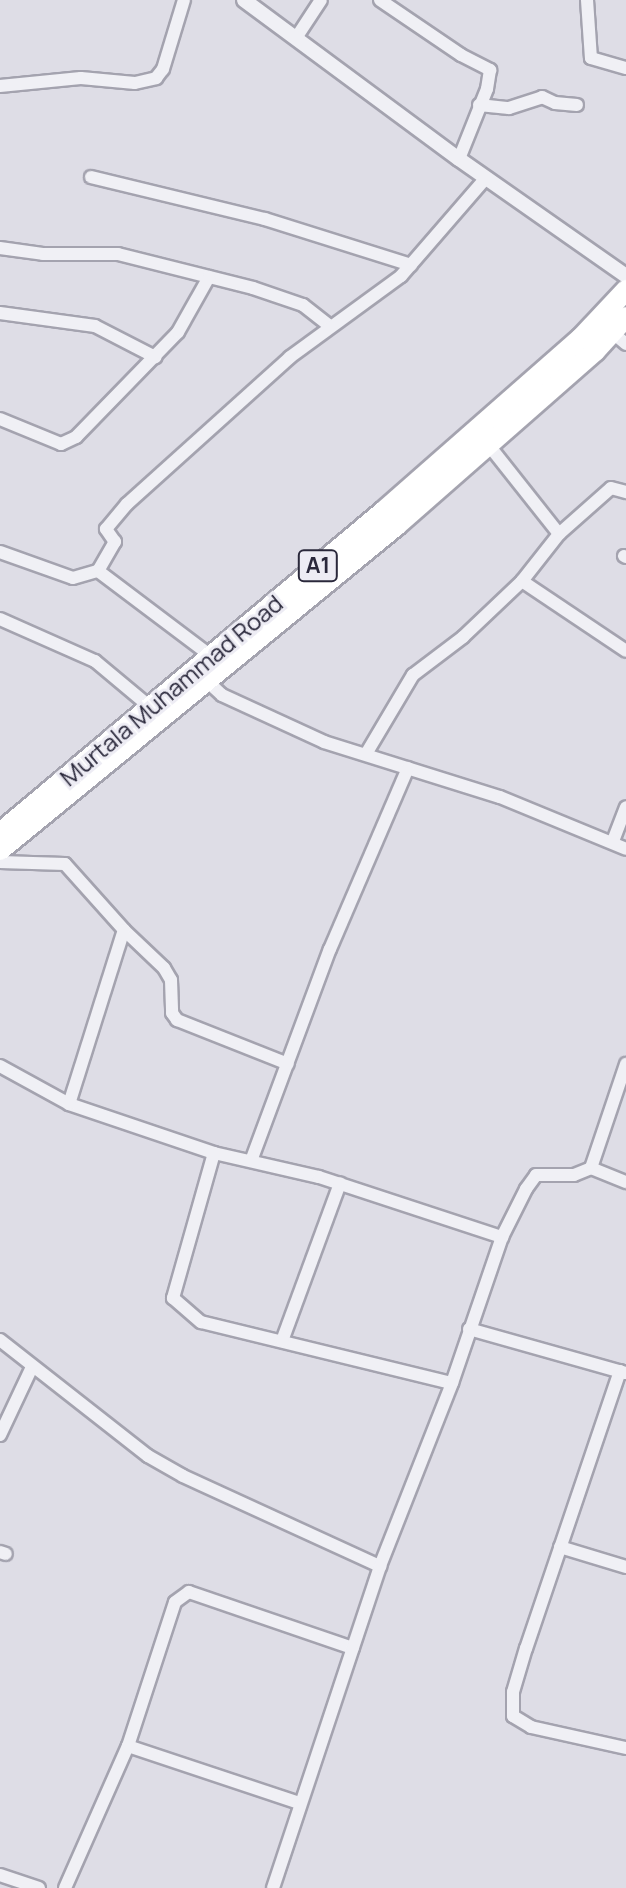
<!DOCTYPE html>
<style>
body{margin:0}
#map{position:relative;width:626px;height:1888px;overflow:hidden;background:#dedde6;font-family:Manrope,sans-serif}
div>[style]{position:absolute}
.roads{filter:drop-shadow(2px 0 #a4a3af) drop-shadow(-2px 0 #a4a3af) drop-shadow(0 2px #a4a3af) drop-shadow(0 -2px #a4a3af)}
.minor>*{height:12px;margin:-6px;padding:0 6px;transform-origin:6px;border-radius:6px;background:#f0f0f5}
.tertiary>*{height:14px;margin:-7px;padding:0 7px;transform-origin:7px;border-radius:7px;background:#f0f0f5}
.trunk>*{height:20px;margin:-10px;padding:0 10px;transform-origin:10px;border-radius:10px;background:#fff}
span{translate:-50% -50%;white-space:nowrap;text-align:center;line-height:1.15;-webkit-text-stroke:6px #edecf4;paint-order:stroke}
.shield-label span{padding:2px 6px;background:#edecf4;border:2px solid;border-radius:6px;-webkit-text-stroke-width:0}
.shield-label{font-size:22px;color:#2a283b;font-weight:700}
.street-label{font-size:24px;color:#2a283b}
</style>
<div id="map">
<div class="roads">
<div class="minor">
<div style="left:380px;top:0;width:98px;rotate:34.2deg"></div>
<div style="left:461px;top:55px;width:33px;rotate:27deg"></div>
<div style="left:490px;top:70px;width:19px;rotate:99deg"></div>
<div style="left:487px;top:89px;width:75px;rotate:111.8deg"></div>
<div style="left:587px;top:0;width:58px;rotate:86.1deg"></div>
<div style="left:591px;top:58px;width:36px;rotate:16deg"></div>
<div style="left:296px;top:38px;width:45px;rotate:-56.7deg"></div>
<div style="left:0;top:86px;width:81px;rotate:-5.6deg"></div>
<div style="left:81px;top:78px;width:54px;rotate:5.3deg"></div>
<div style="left:135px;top:83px;width:22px;rotate:-13deg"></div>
<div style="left:156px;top:78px;width:11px;rotate:-52deg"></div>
<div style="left:163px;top:69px;width:72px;rotate:-73.1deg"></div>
<div style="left:479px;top:105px;width:30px;rotate:6deg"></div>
<div style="left:509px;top:108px;width:35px;rotate:-18deg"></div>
<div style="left:542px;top:97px;width:14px;rotate:25deg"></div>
<div style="left:555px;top:103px;width:22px;rotate:5deg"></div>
<div style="left:91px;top:177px;width:179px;rotate:13.6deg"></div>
<div style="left:265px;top:219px;width:153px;rotate:17.5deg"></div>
<div style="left:0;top:248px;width:43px;rotate:7.9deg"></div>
<div style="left:43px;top:254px;width:75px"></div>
<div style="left:118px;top:254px;width:139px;rotate:14.1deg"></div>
<div style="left:253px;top:288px;width:53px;rotate:18.8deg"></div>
<div style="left:303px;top:305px;width:34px;rotate:38deg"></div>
<div style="left:0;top:313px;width:96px;rotate:7.8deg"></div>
<div style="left:95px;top:326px;width:68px;rotate:27.3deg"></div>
<div style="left:613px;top:333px;width:17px;rotate:40deg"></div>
<div style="left:0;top:419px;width:66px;rotate:22.3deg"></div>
<div style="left:61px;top:444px;width:17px;rotate:-25deg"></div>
<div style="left:76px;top:437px;width:146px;rotate:-45.8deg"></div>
<div style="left:178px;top:332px;width:63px;rotate:-60.6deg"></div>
<div style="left:487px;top:443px;width:116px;rotate:51.6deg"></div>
<div style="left:0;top:552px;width:77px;rotate:19.6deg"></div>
<div style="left:73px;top:578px;width:26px;rotate:-16deg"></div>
<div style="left:624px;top:556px;width:2px;rotate:27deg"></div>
<div style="left:522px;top:581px;width:125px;rotate:33.9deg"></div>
<div style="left:0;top:619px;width:104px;rotate:23.9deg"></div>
<div style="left:95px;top:661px;width:72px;rotate:39.9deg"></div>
<div style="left:211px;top:656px;width:141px;rotate:-143deg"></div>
<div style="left:98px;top:571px;width:34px;rotate:-60deg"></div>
<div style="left:115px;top:542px;width:16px;rotate:-125deg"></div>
<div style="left:106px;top:529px;width:33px;rotate:-50deg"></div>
<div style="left:127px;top:504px;width:219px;rotate:-42deg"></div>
<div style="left:290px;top:357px;width:137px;rotate:-36.1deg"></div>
<div style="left:401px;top:276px;width:130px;rotate:-49.1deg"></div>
<div style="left:208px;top:682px;width:19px;rotate:43deg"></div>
<div style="left:222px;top:695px;width:112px;rotate:24.7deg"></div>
<div style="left:324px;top:742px;width:184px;rotate:17.4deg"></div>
<div style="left:500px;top:797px;width:136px;rotate:22.4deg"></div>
<div style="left:366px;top:754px;width:92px;rotate:-59.3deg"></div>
<div style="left:413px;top:675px;width:63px;rotate:-37.2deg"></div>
<div style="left:463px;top:637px;width:81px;rotate:-43.5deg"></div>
<div style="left:522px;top:581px;width:60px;rotate:-51.8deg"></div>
<div style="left:559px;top:534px;width:69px;rotate:-41.5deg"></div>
<div style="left:611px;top:488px;width:16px;rotate:15deg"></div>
<div style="left:613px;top:841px;width:36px;rotate:-69deg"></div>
<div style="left:0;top:862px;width:65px;rotate:1.8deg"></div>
<div style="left:65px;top:864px;width:89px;rotate:48.2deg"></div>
<div style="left:124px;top:930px;width:55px;rotate:43.5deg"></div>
<div style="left:164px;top:968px;width:14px;rotate:60deg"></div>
<div style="left:171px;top:980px;width:33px;rotate:88deg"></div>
<div style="left:172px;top:1013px;width:9px;rotate:54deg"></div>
<div style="left:177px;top:1020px;width:119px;rotate:21.6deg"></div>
<div style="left:0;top:1066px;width:79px;rotate:28.8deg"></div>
<div style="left:69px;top:1104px;width:153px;rotate:18.7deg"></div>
<div style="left:214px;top:1153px;width:108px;rotate:12.9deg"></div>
<div style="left:319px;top:1177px;width:193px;rotate:18.2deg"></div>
<div style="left:69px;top:1104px;width:182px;rotate:-72.5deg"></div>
<div style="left:214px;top:1153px;width:151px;rotate:105.8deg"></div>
<div style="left:173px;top:1298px;width:37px;rotate:41deg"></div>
<div style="left:201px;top:1322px;width:258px;rotate:13.7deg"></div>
<div style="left:251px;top:1161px;width:226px;rotate:-69.6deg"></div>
<div style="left:330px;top:949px;width:197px;rotate:-66.7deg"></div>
<div style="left:591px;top:1168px;width:38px;rotate:22deg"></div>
<div style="left:469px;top:1329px;width:163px;rotate:15.7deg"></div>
<div style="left:0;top:1340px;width:188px;rotate:38.1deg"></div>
<div style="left:148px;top:1456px;width:40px;rotate:29.7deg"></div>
<div style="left:183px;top:1476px;width:217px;rotate:24.6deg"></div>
<div style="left:282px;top:1341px;width:168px;rotate:-69.8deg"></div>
<div style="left:620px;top:1371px;width:293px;rotate:108.7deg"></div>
<div style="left:526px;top:1648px;width:46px;rotate:106.5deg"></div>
<div style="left:513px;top:1692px;width:24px;rotate:90deg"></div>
<div style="left:513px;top:1716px;width:21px;rotate:31deg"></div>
<div style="left:531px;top:1727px;width:97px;rotate:12.5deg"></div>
<div style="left:0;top:1435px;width:75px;rotate:-64.8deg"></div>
<div style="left:560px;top:1547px;width:69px;rotate:16.9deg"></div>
<div style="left:0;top:1552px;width:6px;rotate:18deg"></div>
<div style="left:128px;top:1746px;width:180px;rotate:18.4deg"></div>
<div style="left:0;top:1875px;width:41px;rotate:18.4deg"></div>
<div style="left:65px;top:1888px;width:155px;rotate:-66.1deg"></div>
<div style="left:128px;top:1746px;width:151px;rotate:-71.9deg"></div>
<div style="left:175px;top:1602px;width:17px;rotate:-36deg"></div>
<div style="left:189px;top:1592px;width:173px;rotate:18.9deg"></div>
<div style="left:273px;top:1888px;width:339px;rotate:-71.6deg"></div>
<div style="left:380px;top:1566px;width:197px;rotate:-68.5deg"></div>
<div style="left:452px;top:1383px;width:154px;rotate:-71.1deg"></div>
<div style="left:502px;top:1237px;width:54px;rotate:-63.4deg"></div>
<div style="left:526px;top:1189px;width:17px;rotate:-54deg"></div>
<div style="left:536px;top:1175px;width:38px"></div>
<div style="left:574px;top:1175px;width:18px;rotate:-22deg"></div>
<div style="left:591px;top:1168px;width:110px;rotate:-71.4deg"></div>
</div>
<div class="tertiary">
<div style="left:244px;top:0;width:267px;rotate:36.5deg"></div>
<div style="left:459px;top:159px;width:204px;rotate:35deg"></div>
</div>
<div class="trunk">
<div style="left:0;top:833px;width:501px;rotate:-39.98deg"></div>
<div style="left:384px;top:511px;width:262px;rotate:-41.3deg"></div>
<div style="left:581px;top:338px;width:66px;rotate:-46.8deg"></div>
<div style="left:0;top:850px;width:513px;rotate:-39.31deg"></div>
<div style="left:397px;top:525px;width:264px;rotate:-41.3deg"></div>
<div style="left:595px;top:351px;width:46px;rotate:-47.6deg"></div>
</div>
</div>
<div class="shield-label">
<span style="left:318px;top:566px">A1</span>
</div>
<div class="street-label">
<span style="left:171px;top:690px;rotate:-40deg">Murtala Muhammad Road</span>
</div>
</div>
